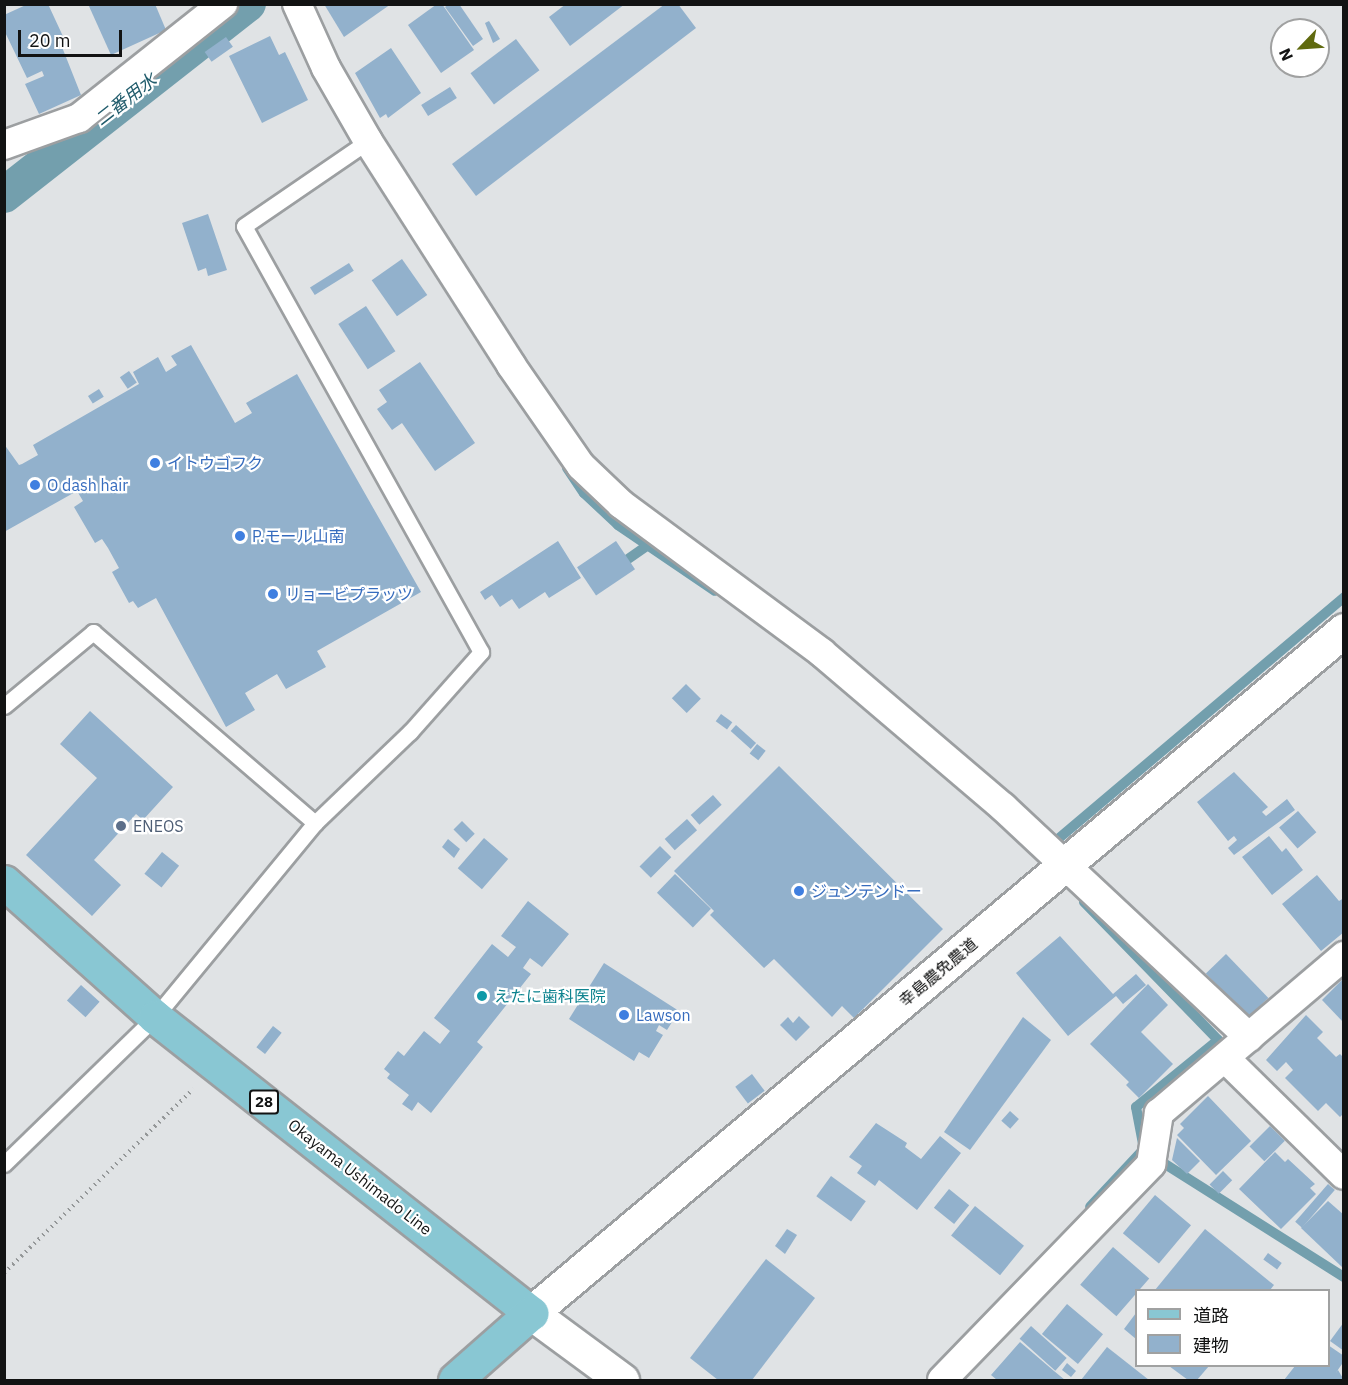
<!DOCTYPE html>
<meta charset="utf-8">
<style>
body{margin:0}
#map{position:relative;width:1348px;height:1385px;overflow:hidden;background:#e0e3e5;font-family:"IBM Plex Sans","Noto Sans JP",sans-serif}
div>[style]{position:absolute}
.stream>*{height:10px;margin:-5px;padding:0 5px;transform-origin:5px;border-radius:5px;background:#739fad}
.canal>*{height:36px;margin:-18px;padding:0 18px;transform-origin:18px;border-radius:18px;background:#739fad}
.building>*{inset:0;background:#92b1cc;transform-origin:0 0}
.path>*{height:4px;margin-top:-2px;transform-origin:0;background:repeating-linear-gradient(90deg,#949798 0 1.5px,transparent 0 6px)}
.roads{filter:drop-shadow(2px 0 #9c9fa1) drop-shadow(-2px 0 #9c9fa1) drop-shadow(0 2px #9c9fa1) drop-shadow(0 -2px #9c9fa1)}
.service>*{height:15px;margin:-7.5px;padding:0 7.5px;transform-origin:7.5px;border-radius:7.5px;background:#fff}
.minor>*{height:28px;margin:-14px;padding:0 14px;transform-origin:14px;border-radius:14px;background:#fff}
.tertiary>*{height:33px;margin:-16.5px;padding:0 16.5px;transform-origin:16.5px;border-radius:16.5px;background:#fff}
.primary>*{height:33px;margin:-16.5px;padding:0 16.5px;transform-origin:16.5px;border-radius:16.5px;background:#89c7d3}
.dots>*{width:16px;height:16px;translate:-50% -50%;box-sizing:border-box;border:3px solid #fff;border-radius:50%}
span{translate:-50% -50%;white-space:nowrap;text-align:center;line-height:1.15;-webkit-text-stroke:4.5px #fff;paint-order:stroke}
.shield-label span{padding:2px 4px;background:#fff;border:2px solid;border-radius:4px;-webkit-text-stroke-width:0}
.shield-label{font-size:15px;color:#121313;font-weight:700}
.shop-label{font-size:16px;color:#366cbe}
.left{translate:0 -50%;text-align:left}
.service-label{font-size:16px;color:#4e5e75}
.street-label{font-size:16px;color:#121313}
.culture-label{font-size:16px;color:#0d838f}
.water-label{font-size:18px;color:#215c6c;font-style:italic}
.frame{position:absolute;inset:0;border:6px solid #121313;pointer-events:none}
.legend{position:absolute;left:1135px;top:1289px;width:195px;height:78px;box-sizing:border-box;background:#fff;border:2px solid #a0a1a1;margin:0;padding:8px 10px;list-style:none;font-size:18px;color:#121313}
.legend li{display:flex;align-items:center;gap:12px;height:30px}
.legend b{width:30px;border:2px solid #a0a1a1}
.north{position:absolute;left:1270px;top:18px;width:60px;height:60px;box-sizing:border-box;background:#fff;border:2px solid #a0a1a1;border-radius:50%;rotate:245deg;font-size:16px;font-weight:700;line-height:24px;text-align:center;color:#121313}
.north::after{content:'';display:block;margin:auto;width:21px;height:27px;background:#606a0f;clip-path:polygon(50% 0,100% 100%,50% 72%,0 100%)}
.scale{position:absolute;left:18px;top:30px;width:104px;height:27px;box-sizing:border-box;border:3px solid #121313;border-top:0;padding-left:8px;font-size:18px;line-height:21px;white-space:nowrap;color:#121313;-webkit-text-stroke:4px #fff;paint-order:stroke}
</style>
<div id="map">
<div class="stream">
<div style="left:567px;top:468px;width:30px;rotate:56deg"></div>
<div style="left:584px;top:493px;width:47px;rotate:43.3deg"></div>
<div style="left:618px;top:525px;width:117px;rotate:34.2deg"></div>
<div style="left:618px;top:566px;width:33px;rotate:-35deg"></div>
<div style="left:1058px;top:839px;width:375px;rotate:-40.2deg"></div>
<div style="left:1084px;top:902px;width:192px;rotate:45.8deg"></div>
<div style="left:1218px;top:1040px;width:106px;rotate:140.7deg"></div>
<div style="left:1136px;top:1107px;width:43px;rotate:79.2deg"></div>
<div style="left:1144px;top:1149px;width:79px;rotate:133deg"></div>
<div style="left:1165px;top:1164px;width:212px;rotate:32.3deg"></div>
</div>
<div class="canal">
<div style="left:4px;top:195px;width:310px;rotate:-38.1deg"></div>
</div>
<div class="building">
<div style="clip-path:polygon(28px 4px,48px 4px,67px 45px,62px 47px,81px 95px,39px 114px,25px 84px,44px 76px,42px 71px,27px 78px,4px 30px,4px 15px)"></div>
<div style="clip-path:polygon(88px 4px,155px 4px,166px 30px,111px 55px)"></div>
<div style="clip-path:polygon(324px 4px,391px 4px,344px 37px)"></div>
<div style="clip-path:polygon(437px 4px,442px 4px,474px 50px,441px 73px,408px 25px)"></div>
<div style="clip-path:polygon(449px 4px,459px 4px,483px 39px,473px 46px,445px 7px)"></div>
<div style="clip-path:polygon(566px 4px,625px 4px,570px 46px,549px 17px)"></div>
<div style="clip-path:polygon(665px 4px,678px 4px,696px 28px,476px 196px,452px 164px)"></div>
<div style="clip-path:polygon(489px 21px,500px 39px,493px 43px,485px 23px)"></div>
<div style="clip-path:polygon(270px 36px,279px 55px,285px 52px,308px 100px,262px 123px,229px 56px)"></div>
<div style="left:226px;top:37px;width:12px;height:26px;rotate:55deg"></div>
<div style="left:516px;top:39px;width:39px;height:57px;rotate:53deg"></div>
<div style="clip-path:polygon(391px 48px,421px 93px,388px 118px,386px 114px,380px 118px,355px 73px)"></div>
<div style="left:450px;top:87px;width:13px;height:34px;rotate:58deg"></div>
<div style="clip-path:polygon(208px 214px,227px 270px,208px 276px,206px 268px,198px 271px,182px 223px)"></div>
<div style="left:402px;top:259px;width:44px;height:37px;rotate:55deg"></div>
<div style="left:349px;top:263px;width:9px;height:46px;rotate:58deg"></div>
<div style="left:366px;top:306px;width:54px;height:33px;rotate:57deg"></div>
<div style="clip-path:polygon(191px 345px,235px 423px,252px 413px,246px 403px,297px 374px,421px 592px,317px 651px,326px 667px,286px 689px,277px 674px,245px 693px,255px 710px,226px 727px,156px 598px,138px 608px,133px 601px,129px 603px,112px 572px,119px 568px,108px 548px,102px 539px,95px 543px,74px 507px,83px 501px,77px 491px,4px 532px,4px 444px,19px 465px,22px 464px,38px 455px,33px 445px,139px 384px,133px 372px,158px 357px,166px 372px,177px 365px,171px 356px)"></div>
<div style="clip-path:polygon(420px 362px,475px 443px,435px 471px,402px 423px,392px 430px,377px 409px,387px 402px,379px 390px)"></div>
<div style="left:129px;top:371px;width:14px;height:11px;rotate:56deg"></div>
<div style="left:99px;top:389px;width:9px;height:13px;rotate:58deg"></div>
<div style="clip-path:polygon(558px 541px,581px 578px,549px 598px,545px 592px,519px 609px,512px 599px,500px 607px,492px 595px,485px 600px,480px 592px)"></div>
<div style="left:616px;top:541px;width:34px;height:47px;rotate:56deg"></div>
<div style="left:686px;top:684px;width:21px;height:20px;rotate:45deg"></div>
<div style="clip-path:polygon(90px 711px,173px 787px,143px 820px,136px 814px,94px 860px,121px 885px,92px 916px,26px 855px,97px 778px,60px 744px)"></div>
<div style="left:721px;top:714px;width:14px;height:9px;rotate:36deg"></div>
<div style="left:736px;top:725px;width:27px;height:8px;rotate:42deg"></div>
<div style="left:757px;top:744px;width:11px;height:12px;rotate:38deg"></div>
<div style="clip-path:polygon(779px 766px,943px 929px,854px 1018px,842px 1006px,832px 1017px,774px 959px,764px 968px,710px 915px,714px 911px,674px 871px)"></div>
<div style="clip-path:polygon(1234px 772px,1268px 807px,1262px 812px,1266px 816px,1287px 799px,1295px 810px,1234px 855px,1228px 848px,1237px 840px,1234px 836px,1228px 841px,1197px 802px)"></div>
<div style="left:713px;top:795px;width:13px;height:30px;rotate:48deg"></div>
<div style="left:1298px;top:811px;width:28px;height:25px;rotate:49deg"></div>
<div style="left:687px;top:819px;width:15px;height:30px;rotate:48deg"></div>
<div style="left:462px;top:821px;width:18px;height:12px;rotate:45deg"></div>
<div style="clip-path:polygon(1269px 836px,1282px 852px,1286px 848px,1303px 870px,1272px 895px,1242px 857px)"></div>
<div style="left:484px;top:838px;width:32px;height:40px;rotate:41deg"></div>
<div style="clip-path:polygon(448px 839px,460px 849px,454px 858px,442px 847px)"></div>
<div style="left:660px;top:846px;width:16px;height:29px;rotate:45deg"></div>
<div style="left:162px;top:852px;width:22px;height:28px;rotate:39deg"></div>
<div style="left:675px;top:874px;width:50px;height:26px;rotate:44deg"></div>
<div style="clip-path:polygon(1317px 875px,1339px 901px,1344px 898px,1344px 932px,1321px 951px,1282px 904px)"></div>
<div style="clip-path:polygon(528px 901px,569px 934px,542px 967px,530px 958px,523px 968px,531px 974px,477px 1042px,483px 1047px,431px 1113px,418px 1102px,412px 1111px,402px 1104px,409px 1095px,387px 1078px,390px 1074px,384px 1069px,398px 1051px,404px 1056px,424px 1031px,440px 1044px,450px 1031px,434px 1018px,492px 944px,508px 957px,516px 947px,501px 936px)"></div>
<div style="clip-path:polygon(1060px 936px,1113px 994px,1136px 974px,1146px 985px,1123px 1004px,1116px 996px,1068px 1036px,1016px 973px)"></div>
<div style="left:1226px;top:954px;width:61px;height:28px;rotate:46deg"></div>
<div style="clip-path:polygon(604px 963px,679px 1011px,667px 1030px,659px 1025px,656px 1031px,663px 1035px,649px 1058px,639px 1052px,634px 1061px,569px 1019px)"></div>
<div style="clip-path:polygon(1344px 978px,1344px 1023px,1322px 1000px)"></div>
<div style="clip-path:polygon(1148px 984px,1168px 1005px,1141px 1032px,1173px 1064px,1139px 1098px,1126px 1085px,1129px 1082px,1090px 1044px)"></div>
<div style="left:81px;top:985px;width:25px;height:21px;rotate:42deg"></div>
<div style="clip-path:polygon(1306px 1015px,1323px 1032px,1317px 1038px,1336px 1057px,1340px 1054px,1344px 1058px,1344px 1113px,1340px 1117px,1326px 1103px,1318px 1111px,1285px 1078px,1293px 1070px,1286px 1062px,1277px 1071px,1266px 1060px)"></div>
<div style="clip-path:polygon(799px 1016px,810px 1027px,796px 1041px,780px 1025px,788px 1017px,793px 1023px)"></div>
<div style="clip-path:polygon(1023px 1017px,1051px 1040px,970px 1150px,944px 1132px)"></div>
<div style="left:273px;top:1026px;width:11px;height:27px;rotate:38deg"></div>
<div style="left:752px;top:1074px;width:21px;height:21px;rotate:53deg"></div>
<div style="clip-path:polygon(1208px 1096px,1251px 1141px,1216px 1175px,1177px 1135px,1184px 1128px,1180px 1124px)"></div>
<div style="left:1010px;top:1111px;width:12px;height:13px;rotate:42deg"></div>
<div style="clip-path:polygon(876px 1123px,907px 1143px,905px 1147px,921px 1159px,940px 1136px,961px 1153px,917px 1210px,879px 1180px,875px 1186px,857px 1173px,862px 1166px,849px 1157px)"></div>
<div style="left:1270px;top:1126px;width:21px;height:29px;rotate:45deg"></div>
<div style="clip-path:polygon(1177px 1138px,1200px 1161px,1187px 1174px,1172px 1160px)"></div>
<div style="clip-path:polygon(1275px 1152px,1285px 1162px,1288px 1159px,1315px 1184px,1310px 1188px,1316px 1194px,1281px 1229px,1239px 1189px)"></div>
<div style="left:1223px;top:1171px;width:13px;height:19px;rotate:45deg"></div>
<div style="left:831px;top:1176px;width:43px;height:25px;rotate:36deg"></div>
<div style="left:1328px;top:1184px;width:9px;height:50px;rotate:41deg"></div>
<div style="left:949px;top:1189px;width:26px;height:24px;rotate:39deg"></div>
<div style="left:1155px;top:1195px;width:47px;height:50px;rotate:40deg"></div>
<div style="clip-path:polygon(1328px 1201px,1344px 1215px,1342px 1267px,1301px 1228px)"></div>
<div style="left:975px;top:1206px;width:63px;height:38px;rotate:39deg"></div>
<div style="clip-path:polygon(787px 1229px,797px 1235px,785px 1254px,775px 1246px)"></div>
<div style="clip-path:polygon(1205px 1229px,1274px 1285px,1270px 1290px,1155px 1290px)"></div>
<div style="left:1113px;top:1247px;width:48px;height:50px;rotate:41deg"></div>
<div style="left:1268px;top:1253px;width:17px;height:8px;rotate:36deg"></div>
<div style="clip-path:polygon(766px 1259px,815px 1298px,752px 1380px,718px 1380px,690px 1358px)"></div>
<div style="left:1067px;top:1304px;width:47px;height:39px;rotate:40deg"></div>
<div style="clip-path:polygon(1136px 1313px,1136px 1339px,1124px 1329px)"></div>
<div style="clip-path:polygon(1344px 1322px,1344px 1351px,1330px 1341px)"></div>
<div style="left:1031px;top:1326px;width:48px;height:17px;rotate:42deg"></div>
<div style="clip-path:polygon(1020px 1342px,1054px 1371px,1065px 1380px,997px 1380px,991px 1375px)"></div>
<div style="clip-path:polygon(1328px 1345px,1344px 1356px,1344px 1370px,1342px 1364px,1335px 1374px,1338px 1370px,1344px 1380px,1284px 1380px,1295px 1366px,1328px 1366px)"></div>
<div style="clip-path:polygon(1107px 1347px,1149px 1380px,1081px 1380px)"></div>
<div style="clip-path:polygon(1067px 1363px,1076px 1371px,1071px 1377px,1062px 1370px)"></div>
<div style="clip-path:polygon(1169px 1366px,1209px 1366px,1197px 1380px,1188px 1380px)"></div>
</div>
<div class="path">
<div style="left:4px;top:1273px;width:264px;rotate:-44.2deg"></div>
</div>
<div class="roads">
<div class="service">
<div style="left:4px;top:706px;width:116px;rotate:-39.7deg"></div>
<div style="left:93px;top:632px;width:293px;rotate:40.7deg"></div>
<div style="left:4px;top:1164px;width:211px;rotate:-44.2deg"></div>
<div style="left:155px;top:1017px;width:251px;rotate:-50.5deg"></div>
<div style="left:315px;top:823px;width:132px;rotate:-43.8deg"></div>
<div style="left:410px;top:732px;width:107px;rotate:-48.4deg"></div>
<div style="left:481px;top:652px;width:487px;rotate:-119.1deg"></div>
<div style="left:244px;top:226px;width:150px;rotate:-34.4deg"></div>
</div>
<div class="minor">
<div style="left:297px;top:4px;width:70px;rotate:65.6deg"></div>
<div style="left:326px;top:68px;width:84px;rotate:60.1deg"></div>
<div style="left:368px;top:141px;width:266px;rotate:57.4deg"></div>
<div style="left:511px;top:365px;width:123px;rotate:55.3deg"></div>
<div style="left:581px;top:466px;width:55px;rotate:43.5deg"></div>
<div style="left:621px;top:504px;width:250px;rotate:36.5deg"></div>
<div style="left:822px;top:653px;width:238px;rotate:40.4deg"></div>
<div style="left:1003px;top:807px;width:337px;rotate:43.1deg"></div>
<div style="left:4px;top:145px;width:80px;rotate:-19.8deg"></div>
<div style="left:79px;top:118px;width:184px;rotate:-38.4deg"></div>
<div style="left:1226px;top:1059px;width:165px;rotate:44.5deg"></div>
<div style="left:942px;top:1380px;width:301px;rotate:-45.9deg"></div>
<div style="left:1151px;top:1164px;width:52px;rotate:-81.1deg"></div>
<div style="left:1159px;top:1113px;width:243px;rotate:-40.3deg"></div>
</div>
<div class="tertiary">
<div style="left:622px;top:1380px;width:113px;rotate:-143.6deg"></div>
<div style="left:531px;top:1313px;width:1062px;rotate:-40.03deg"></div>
</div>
<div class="primary">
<div style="left:4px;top:882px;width:203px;rotate:41.8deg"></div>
<div style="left:155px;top:1017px;width:479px;rotate:38.2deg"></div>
<div style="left:531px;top:1313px;width:101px;rotate:138.6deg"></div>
</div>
</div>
<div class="dots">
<div style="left:155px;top:463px;background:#3f7fe0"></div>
<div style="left:35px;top:485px;background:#3f7fe0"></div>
<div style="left:240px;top:536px;background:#3f7fe0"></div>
<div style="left:273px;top:594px;background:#3f7fe0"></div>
<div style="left:121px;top:826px;background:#5c6f8a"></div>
<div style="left:799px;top:891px;background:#3f7fe0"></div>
<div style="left:482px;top:996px;background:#0f9aa8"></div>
<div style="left:624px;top:1015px;background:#3f7fe0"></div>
</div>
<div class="shield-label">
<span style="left:264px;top:1102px">28</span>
</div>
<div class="shop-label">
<span class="left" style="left:167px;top:463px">イトウゴフク</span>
<span class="left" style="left:47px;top:485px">O dash hair</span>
<span class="left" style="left:252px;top:536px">P.モール山南</span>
<span class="left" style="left:285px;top:594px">リョービプラッツ</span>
<span class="left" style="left:811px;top:891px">ジュンテンドー</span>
<span class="left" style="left:636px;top:1015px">Lawson</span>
</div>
<div class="service-label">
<span class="left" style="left:133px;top:826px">ENEOS</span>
</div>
<div class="street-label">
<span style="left:938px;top:972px;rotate:-40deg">幸島農免農道</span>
<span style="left:360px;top:1177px;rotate:38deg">Okayama Ushimado Line</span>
</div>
<div class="culture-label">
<span class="left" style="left:494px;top:996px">えたに歯科医院</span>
</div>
<div class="water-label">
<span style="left:126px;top:100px;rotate:-38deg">二番用水</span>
</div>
<div class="frame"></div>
<ul class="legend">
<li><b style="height:8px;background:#89c7d3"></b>道路</li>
<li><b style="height:16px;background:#92b1cc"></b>建物</li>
</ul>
<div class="north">N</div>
<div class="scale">20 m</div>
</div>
